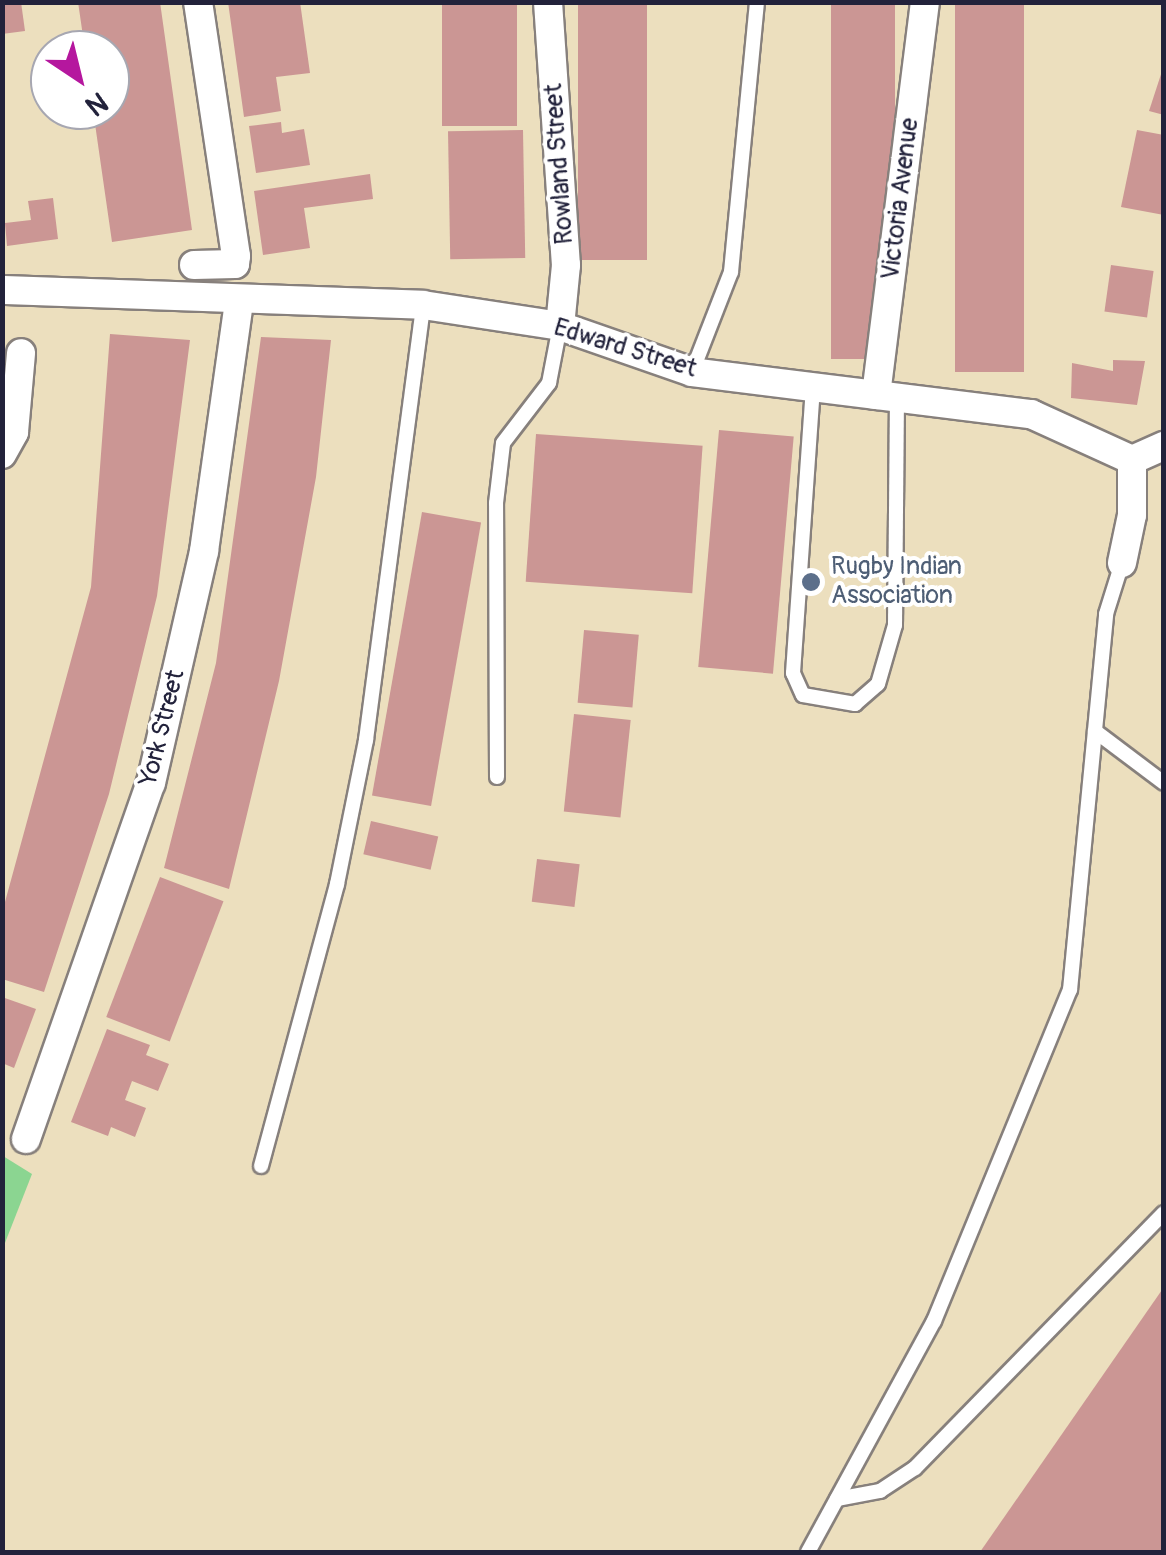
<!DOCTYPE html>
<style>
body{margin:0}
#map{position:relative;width:1166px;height:1555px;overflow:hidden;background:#ecdfbe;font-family:Pangolin,sans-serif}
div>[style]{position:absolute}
.green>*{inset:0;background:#8bd591}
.building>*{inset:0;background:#cb9694;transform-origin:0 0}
.roads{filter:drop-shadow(2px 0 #87807c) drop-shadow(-2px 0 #87807c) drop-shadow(0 2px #87807c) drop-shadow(0 -2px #87807c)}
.lane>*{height:14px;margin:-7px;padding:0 7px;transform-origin:7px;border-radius:7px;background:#fff}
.street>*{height:28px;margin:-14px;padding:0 14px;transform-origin:14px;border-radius:14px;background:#fff}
.dots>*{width:28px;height:28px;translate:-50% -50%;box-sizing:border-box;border:5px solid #fff;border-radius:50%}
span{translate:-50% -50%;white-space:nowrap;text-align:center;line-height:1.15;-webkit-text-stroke:8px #fff;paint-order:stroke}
.street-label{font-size:25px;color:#22223b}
.service-label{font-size:25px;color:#4e5e75}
.left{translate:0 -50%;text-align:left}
.frame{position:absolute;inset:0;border:5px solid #22223b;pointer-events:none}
.north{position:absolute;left:30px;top:30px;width:100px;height:100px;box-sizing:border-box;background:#fff;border:2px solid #a7a7b1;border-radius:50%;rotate:145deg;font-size:28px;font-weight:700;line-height:40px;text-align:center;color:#22223b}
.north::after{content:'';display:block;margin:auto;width:35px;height:45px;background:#b5179e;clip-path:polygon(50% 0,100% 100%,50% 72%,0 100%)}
</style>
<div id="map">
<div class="green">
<div style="clip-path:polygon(3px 1156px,32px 1174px,3px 1248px)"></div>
</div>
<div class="building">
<div style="clip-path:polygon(2px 2px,21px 2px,25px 31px,2px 34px)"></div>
<div style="clip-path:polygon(78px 2px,160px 2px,192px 230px,112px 242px,93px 110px,110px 110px,110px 50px,85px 50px)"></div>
<div style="clip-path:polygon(228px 2px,300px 2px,310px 73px,276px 77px,281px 111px,244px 117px)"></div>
<div style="left:442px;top:2px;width:75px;height:124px"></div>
<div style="left:578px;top:2px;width:69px;height:258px"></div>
<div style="left:831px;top:2px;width:64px;height:357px"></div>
<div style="left:955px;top:2px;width:69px;height:370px"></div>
<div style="clip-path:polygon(1164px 65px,1164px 115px,1149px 111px)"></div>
<div style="clip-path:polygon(281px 122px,282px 133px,304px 129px,310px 165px,256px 173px,249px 126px)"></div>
<div style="left:523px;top:130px;width:128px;height:75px;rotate:89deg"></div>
<div style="clip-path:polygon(1137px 130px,1164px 135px,1164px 215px,1121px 207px)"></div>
<div style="clip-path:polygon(370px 174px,373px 199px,304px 208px,310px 248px,263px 255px,254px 191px)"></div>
<div style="clip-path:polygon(53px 198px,58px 239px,7px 246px,5px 223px,31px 220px,28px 201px)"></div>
<div style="left:1111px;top:265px;width:43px;height:47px;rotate:8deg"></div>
<div style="clip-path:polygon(110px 334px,190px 340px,157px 596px,109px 794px,44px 992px,2px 979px,2px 913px,91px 587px)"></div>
<div style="clip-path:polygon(261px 337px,331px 340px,316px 477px,279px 681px,229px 889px,164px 868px,216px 663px)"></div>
<div style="clip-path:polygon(1113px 360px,1145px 361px,1137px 405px,1071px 398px,1072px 363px,1113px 371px)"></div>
<div style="left:719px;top:430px;width:75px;height:238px;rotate:5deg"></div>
<div style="left:536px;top:434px;width:167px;height:148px;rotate:4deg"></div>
<div style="left:422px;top:512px;width:60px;height:288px;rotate:10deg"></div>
<div style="left:584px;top:630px;width:55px;height:73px;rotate:5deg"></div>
<div style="left:574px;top:714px;width:57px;height:98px;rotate:6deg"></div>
<div style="left:371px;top:821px;width:69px;height:34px;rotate:13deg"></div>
<div style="left:537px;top:859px;width:43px;height:43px;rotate:7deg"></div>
<div style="left:160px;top:877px;width:68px;height:150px;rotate:21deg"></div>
<div style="clip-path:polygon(2px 997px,36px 1009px,14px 1068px,2px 1063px)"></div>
<div style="clip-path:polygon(107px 1029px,150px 1045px,146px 1055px,169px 1064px,158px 1091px,132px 1081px,125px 1100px,146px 1108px,135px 1137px,111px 1127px,108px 1136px,71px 1122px)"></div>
<div style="clip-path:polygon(1164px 1287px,1164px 1552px,980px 1552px)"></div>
</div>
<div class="roads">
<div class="lane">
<div style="left:692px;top:372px;width:107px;rotate:-68.7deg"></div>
<div style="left:731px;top:272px;width:271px;rotate:-84.5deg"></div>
<div style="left:813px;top:387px;width:287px;rotate:94deg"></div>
<div style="left:793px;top:673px;width:24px;rotate:66deg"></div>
<div style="left:803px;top:695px;width:53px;rotate:9.8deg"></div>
<div style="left:855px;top:704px;width:30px;rotate:-41deg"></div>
<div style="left:878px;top:684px;width:61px;rotate:-73.9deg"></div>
<div style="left:895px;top:625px;width:228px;rotate:-89.5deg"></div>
<div style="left:1095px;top:731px;width:86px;rotate:37deg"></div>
<div style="left:497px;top:777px;width:274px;rotate:-90.2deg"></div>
<div style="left:496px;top:503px;width:60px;rotate:-83.3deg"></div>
<div style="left:503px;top:443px;width:76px;rotate:-52.5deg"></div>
<div style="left:549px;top:383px;width:58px;rotate:-79.1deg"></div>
<div style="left:261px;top:1166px;width:292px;rotate:-74.9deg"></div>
<div style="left:337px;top:884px;width:147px;rotate:-78.6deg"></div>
<div style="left:366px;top:740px;width:439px;rotate:-82.5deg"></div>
<div style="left:837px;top:1499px;width:44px;rotate:-10.5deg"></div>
<div style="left:880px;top:1491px;width:42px;rotate:-33.3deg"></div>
<div style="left:915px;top:1468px;width:356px;rotate:-45.7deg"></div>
<div style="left:808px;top:1552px;width:263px;rotate:-61.4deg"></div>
<div style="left:934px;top:1321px;width:358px;rotate:-67.7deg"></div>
<div style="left:1070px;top:990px;width:378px;rotate:-84.5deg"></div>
<div style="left:1106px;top:614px;width:53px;rotate:-72.6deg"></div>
</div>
<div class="street">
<div style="left:548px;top:2px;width:264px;rotate:86.1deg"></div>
<div style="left:566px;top:265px;width:61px;rotate:95.6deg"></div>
<div style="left:194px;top:265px;width:41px;rotate:-1.4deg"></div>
<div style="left:235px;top:264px;width:8px;rotate:-83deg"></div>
<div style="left:236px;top:256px;width:257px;rotate:-98.5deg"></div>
<div style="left:2px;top:290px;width:421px;rotate:2deg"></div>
<div style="left:423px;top:305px;width:139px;rotate:8.7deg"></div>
<div style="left:560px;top:326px;width:140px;rotate:19.2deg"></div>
<div style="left:692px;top:372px;width:342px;rotate:7.1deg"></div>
<div style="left:1031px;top:414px;width:111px;rotate:24.5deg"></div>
<div style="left:1132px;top:460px;width:55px;rotate:90deg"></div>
<div style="left:1132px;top:515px;width:49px;rotate:101.8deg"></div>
<div style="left:876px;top:395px;width:396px;rotate:-82.9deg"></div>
<div style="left:2px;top:454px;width:25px;rotate:-61deg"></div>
<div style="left:14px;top:432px;width:79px;rotate:-84.9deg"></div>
<div style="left:1132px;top:460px;width:35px;rotate:-24deg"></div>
<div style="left:26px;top:1139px;width:377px;rotate:-70.7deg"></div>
<div style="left:151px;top:783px;width:238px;rotate:-77.1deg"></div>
<div style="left:204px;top:551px;width:252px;rotate:-82deg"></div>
</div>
</div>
<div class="dots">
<div style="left:811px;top:582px;background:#5c6f8a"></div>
</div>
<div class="street-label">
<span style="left:560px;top:164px;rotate:-94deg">Rowland Street</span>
<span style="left:901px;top:199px;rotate:-83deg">Victoria Avenue</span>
<span style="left:625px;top:349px;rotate:17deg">Edward Street</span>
<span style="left:163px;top:728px;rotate:-76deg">York Street</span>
</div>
<div class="service-label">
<span class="left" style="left:831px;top:582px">Rugby Indian<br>Association</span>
</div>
<div class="frame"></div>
<div class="north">N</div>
</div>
